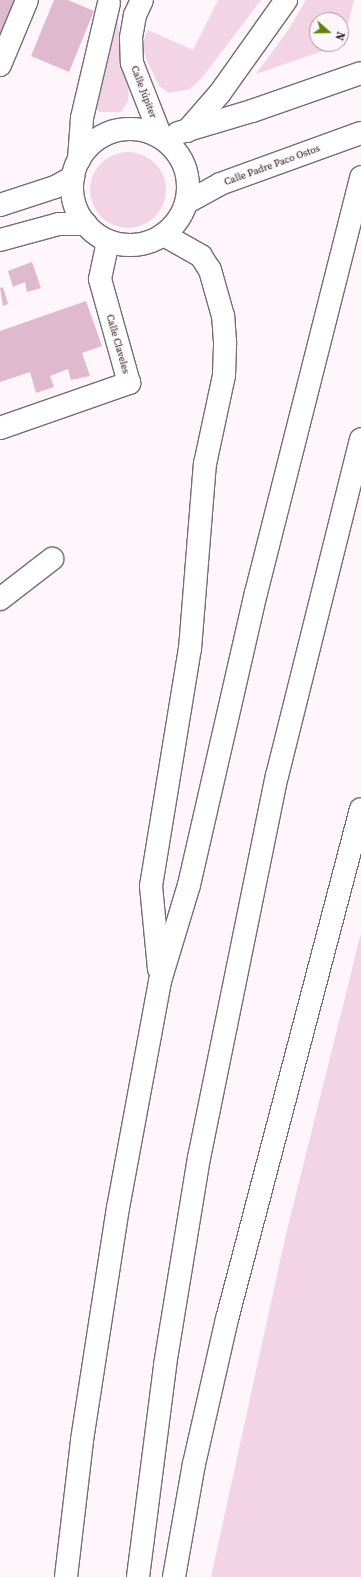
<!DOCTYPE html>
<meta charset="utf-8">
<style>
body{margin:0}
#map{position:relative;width:361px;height:1577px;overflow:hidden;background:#fff6fb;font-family:"Source Serif 4",serif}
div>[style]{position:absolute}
.green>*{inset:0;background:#f2d4e4}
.round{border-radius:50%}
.building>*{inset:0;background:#dfbace}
.roads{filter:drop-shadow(1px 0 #766d72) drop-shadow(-1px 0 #766d72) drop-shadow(0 1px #766d72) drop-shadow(0 -1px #766d72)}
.street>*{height:22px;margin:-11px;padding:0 11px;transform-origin:11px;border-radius:11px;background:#fff}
.secondary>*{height:22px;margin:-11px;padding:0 11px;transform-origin:11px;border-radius:11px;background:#fff}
.secondary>.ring{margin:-11px;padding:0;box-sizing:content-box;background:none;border:22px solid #fff;border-radius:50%}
.highway>*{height:22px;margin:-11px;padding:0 11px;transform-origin:11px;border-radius:11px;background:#fff}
span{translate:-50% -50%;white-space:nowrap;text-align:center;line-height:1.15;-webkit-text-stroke:3px #fff6fb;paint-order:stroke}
.street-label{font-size:10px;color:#181517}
.north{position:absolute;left:309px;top:12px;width:40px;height:40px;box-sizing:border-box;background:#fff6fb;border:1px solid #a39ca0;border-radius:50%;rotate:110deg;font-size:11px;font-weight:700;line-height:16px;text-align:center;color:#181517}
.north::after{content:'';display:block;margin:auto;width:14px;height:18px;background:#5e8509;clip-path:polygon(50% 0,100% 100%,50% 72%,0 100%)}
</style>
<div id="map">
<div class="green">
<div style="clip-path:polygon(218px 0,261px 0,201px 79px,190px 89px,169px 93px,159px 86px,147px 61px,142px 44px,148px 30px,193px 50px)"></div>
<div style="clip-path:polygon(evenodd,306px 0,354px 0,343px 44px,256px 74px,289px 29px,306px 0,317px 20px,341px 20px,341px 44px,317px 44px,317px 20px)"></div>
<div style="clip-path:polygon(118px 20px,121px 64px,129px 86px,128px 101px,121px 112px,99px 112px,97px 108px,114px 22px)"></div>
<div class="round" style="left:90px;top:152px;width:76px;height:76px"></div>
<div style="clip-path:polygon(361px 933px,361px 1577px,211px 1577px,286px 1234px)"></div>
</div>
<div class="building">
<div style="clip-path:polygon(0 0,18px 0,0 42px)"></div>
<div style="clip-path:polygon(54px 0,68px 0,94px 11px,69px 72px,31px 56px)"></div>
<div style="clip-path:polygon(32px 262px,41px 288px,27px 292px,25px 282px,13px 287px,8px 271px)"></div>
<div style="clip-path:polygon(3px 287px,8px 304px,3px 306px,0 288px)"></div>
<div style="clip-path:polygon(86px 301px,102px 346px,82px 353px,90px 376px,71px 380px,68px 369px,50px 376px,54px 387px,36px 393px,30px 372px,0 382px,0 331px)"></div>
</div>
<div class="roads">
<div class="street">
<div style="left:142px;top:0;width:17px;rotate:115deg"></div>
<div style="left:135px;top:15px;width:23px;rotate:100deg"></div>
<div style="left:131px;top:38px;width:25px;rotate:88deg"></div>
<div style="left:132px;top:63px;width:79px;rotate:68.6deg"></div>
<div style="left:0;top:65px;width:70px;rotate:-67.4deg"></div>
<div style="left:79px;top:160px;width:42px;rotate:-85.9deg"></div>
<div style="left:82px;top:118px;width:118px;rotate:-76.8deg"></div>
<div style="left:0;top:428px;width:137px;rotate:-19.2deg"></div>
<div style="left:129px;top:383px;width:108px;rotate:-105.6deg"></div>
<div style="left:100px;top:279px;width:38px;rotate:-78deg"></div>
<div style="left:0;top:599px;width:66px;rotate:-37.6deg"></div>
</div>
<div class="secondary">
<div class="ring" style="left:72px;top:129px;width:94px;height:94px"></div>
<div style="left:178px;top:133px;width:77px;rotate:-16.6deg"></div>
<div style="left:252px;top:111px;width:115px;rotate:-19.2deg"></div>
<div style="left:186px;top:203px;width:39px;rotate:-29deg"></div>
<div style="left:220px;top:184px;width:150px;rotate:-19.9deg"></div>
<div style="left:0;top:205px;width:58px;rotate:-18.1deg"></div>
<div style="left:55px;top:187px;width:21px;rotate:-29deg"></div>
<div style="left:0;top:240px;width:61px;rotate:-15.2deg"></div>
<div style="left:59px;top:224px;width:27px"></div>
</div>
<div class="highway">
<div style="left:187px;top:131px;width:50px;rotate:-49deg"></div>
<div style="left:220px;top:93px;width:114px;rotate:-54.6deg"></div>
<div style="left:159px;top:969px;width:83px;rotate:-95.5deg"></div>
<div style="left:151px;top:886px;width:240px;rotate:-80.7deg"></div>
<div style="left:190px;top:649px;width:186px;rotate:-85.4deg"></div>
<div style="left:205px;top:464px;width:91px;rotate:-77.9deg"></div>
<div style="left:224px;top:375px;width:33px;rotate:-88deg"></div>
<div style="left:225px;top:342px;width:26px;rotate:-94deg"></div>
<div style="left:223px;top:316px;width:48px;rotate:-105.8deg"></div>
<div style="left:210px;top:270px;width:17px;rotate:-123deg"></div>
<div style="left:201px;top:256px;width:43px;rotate:-150.4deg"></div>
<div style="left:66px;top:1577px;width:138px;rotate:-83.3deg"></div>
<div style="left:82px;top:1440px;width:235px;rotate:-81.2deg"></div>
<div style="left:118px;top:1208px;width:231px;rotate:-79.5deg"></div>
<div style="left:160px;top:981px;width:100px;rotate:-73.2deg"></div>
<div style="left:189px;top:885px;width:300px;rotate:-77.1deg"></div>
<div style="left:256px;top:593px;width:429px;rotate:-75.8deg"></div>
<div style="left:138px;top:1577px;width:214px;rotate:-82.7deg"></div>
<div style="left:165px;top:1365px;width:210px;rotate:-80.7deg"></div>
<div style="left:199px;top:1158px;width:390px;rotate:-78.5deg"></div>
<div style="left:277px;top:776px;width:347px;rotate:-76deg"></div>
<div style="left:174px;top:1577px;width:115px;rotate:-80deg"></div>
<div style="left:194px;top:1464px;width:149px;rotate:-77.2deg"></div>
<div style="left:227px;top:1319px;width:527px;rotate:-75.28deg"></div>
</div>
</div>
<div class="street-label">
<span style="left:144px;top:92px;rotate:69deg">Calle Júpiter</span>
<span style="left:272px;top:165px;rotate:-20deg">Calle Padre Paco Ostos</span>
<span style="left:118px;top:344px;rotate:74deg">Calle Claveles</span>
</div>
<div class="north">N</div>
</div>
